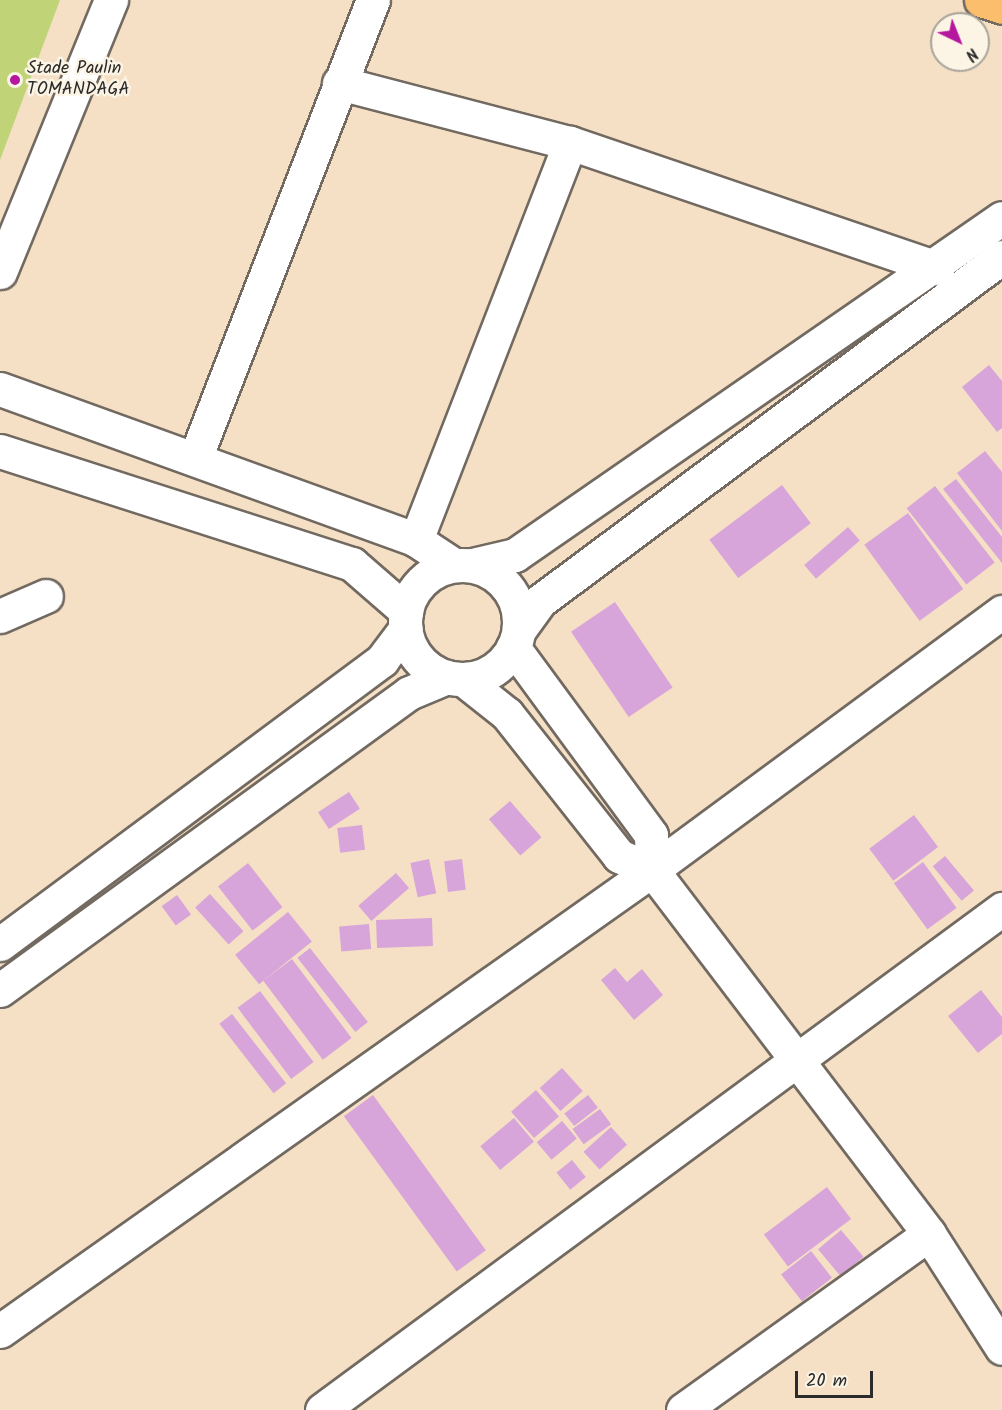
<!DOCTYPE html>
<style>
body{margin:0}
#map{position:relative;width:1002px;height:1410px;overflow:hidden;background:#f5e0c5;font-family:Kalam,sans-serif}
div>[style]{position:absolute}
.green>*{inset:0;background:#c0d376}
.building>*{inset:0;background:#d7a5da;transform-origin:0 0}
.roads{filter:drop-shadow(2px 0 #726a61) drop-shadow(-2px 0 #726a61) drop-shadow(0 2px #726a61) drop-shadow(0 -2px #726a61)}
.minor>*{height:33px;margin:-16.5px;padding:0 16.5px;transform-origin:16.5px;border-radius:16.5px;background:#fff}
.minor>.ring{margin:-16.5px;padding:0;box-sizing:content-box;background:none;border:33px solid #fff;border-radius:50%}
.major>*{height:33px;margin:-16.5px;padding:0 16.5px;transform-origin:16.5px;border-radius:16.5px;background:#fabe6d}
.dots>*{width:16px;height:16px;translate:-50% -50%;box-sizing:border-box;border:3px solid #fcf5e5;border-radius:50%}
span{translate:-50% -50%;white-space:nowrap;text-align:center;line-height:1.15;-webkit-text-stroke:5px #fcf5e5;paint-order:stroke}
.poi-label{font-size:18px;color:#2b2b2b}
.left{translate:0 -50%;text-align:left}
.north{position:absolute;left:930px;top:12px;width:60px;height:60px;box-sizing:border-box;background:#fcf5e5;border:2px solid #a8a49b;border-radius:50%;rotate:137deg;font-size:16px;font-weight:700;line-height:24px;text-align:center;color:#2b2b2b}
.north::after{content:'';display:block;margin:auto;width:21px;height:27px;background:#b5179e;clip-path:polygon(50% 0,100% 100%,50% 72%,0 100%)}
.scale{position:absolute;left:795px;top:1371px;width:78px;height:27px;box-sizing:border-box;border:3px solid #2b2b2b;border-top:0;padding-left:8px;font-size:18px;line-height:21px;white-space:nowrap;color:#2b2b2b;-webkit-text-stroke:4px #fcf5e5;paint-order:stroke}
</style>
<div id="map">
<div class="green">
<div style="clip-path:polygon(0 0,60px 0,0 160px)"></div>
</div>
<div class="building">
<div style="clip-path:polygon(989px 365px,1002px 381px,1002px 428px,997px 432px,962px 387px)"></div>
<div style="clip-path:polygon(985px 451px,1002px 472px,1002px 531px,957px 473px)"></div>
<div style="clip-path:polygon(956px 479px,1002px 537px,1002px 563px,943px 489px)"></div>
<div style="left:782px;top:485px;width:48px;height:91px;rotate:53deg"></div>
<div style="left:935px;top:486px;width:97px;height:36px;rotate:52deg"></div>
<div style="left:908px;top:513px;width:94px;height:54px;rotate:54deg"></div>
<div style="left:848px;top:527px;width:18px;height:58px;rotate:49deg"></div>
<div style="left:615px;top:602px;width:103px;height:53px;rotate:56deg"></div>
<div style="left:349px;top:792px;width:20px;height:37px;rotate:57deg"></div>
<div style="left:510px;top:801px;width:48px;height:28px;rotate:49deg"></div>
<div style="left:914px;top:815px;width:40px;height:56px;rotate:53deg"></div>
<div style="left:362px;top:825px;width:25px;height:25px;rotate:83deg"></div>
<div style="left:945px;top:856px;width:45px;height:16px;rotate:50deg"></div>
<div style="left:429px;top:859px;width:35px;height:19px;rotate:78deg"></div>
<div style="left:462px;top:859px;width:31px;height:18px;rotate:83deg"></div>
<div style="left:923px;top:862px;width:57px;height:36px;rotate:54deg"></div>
<div style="left:248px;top:863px;width:56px;height:38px;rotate:52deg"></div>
<div style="left:396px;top:873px;width:20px;height:50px;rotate:49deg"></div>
<div style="left:210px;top:894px;width:50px;height:20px;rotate:48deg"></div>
<div style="left:177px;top:895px;width:24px;height:19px;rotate:54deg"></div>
<div style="left:288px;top:912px;width:38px;height:68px;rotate:51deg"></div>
<div style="left:432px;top:918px;width:28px;height:56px;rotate:88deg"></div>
<div style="left:369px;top:924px;width:25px;height:30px;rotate:85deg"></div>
<div style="left:310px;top:948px;width:94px;height:16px;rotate:52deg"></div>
<div style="left:292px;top:959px;width:99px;height:36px;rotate:53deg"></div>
<div style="clip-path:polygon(615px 968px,627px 982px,642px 969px,663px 995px,634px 1020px,601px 980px)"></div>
<div style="clip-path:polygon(981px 990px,1002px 1017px,1002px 1034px,978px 1053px,948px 1016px)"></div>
<div style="left:260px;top:991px;width:89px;height:28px;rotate:53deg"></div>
<div style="left:232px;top:1014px;width:88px;height:16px;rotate:52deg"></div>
<div style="left:562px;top:1068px;width:31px;height:30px;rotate:48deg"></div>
<div style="left:536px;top:1090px;width:35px;height:33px;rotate:49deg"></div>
<div style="left:373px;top:1095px;width:192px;height:36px;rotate:54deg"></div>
<div style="left:588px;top:1095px;width:16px;height:30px;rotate:52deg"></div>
<div style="left:600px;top:1109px;width:19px;height:34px;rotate:54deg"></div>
<div style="left:514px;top:1118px;width:31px;height:44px;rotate:50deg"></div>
<div style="left:562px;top:1121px;width:23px;height:33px;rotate:50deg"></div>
<div style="left:611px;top:1127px;width:24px;height:37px;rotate:48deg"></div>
<div style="left:572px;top:1160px;width:22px;height:20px;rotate:51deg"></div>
<div style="left:827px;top:1187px;width:40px;height:79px;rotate:53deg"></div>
<div style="left:841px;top:1230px;width:35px;height:30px;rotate:50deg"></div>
<div style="left:811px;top:1251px;width:34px;height:38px;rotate:52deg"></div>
</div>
<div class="roads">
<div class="minor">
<div style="left:339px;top:83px;width:239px;rotate:14.6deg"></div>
<div style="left:570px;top:143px;width:388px;rotate:18.8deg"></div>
<div style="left:0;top:272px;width:294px;rotate:-67.8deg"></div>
<div style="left:0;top:389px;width:443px;rotate:19.9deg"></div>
<div style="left:416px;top:540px;width:45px;rotate:33.3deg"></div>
<div style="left:0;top:451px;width:370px;rotate:17.8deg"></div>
<div style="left:352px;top:564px;width:72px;rotate:41deg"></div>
<div style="left:196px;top:456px;width:489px;rotate:-68.8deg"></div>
<div style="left:416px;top:540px;width:426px;rotate:-68.8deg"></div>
<div style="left:472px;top:565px;width:44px;rotate:-13.1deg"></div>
<div style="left:515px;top:555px;width:592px;rotate:-34.68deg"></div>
<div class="ring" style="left:405px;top:565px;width:81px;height:81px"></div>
<div style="left:0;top:616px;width:50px;rotate:-23.5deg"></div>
<div style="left:519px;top:630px;width:36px;rotate:-54deg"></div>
<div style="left:540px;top:601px;width:576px;rotate:-36.67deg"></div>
<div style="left:513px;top:647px;width:233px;rotate:53.7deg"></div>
<div style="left:651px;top:835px;width:35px;rotate:88deg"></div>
<div style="left:463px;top:679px;width:56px;rotate:38.5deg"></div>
<div style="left:507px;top:714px;width:181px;rotate:51.7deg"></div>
<div style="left:619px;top:856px;width:36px;rotate:23deg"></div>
<div style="left:652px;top:870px;width:457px;rotate:52.7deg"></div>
<div style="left:929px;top:1234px;width:135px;rotate:57.4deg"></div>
<div style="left:0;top:944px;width:476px;rotate:-36.6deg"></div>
<div style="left:382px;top:660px;width:39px;rotate:-53deg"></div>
<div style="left:0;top:990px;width:505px;rotate:-35.99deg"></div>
<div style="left:409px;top:693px;width:41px;rotate:-22.8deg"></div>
<div style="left:0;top:1331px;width:799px;rotate:-35.26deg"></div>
<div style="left:652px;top:870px;width:435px;rotate:-36.4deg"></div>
<div style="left:322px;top:1410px;width:845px;rotate:-36.38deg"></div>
<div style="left:683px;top:1410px;width:302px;rotate:-35.6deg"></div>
</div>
<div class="major">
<div style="left:981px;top:0;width:22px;rotate:18deg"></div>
</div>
</div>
<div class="dots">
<div style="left:15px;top:80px;background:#b5179e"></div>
</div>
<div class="poi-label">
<span class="left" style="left:27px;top:80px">Stade Paulin<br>TOMANDAGA</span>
</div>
<div class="north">N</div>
<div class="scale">20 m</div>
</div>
